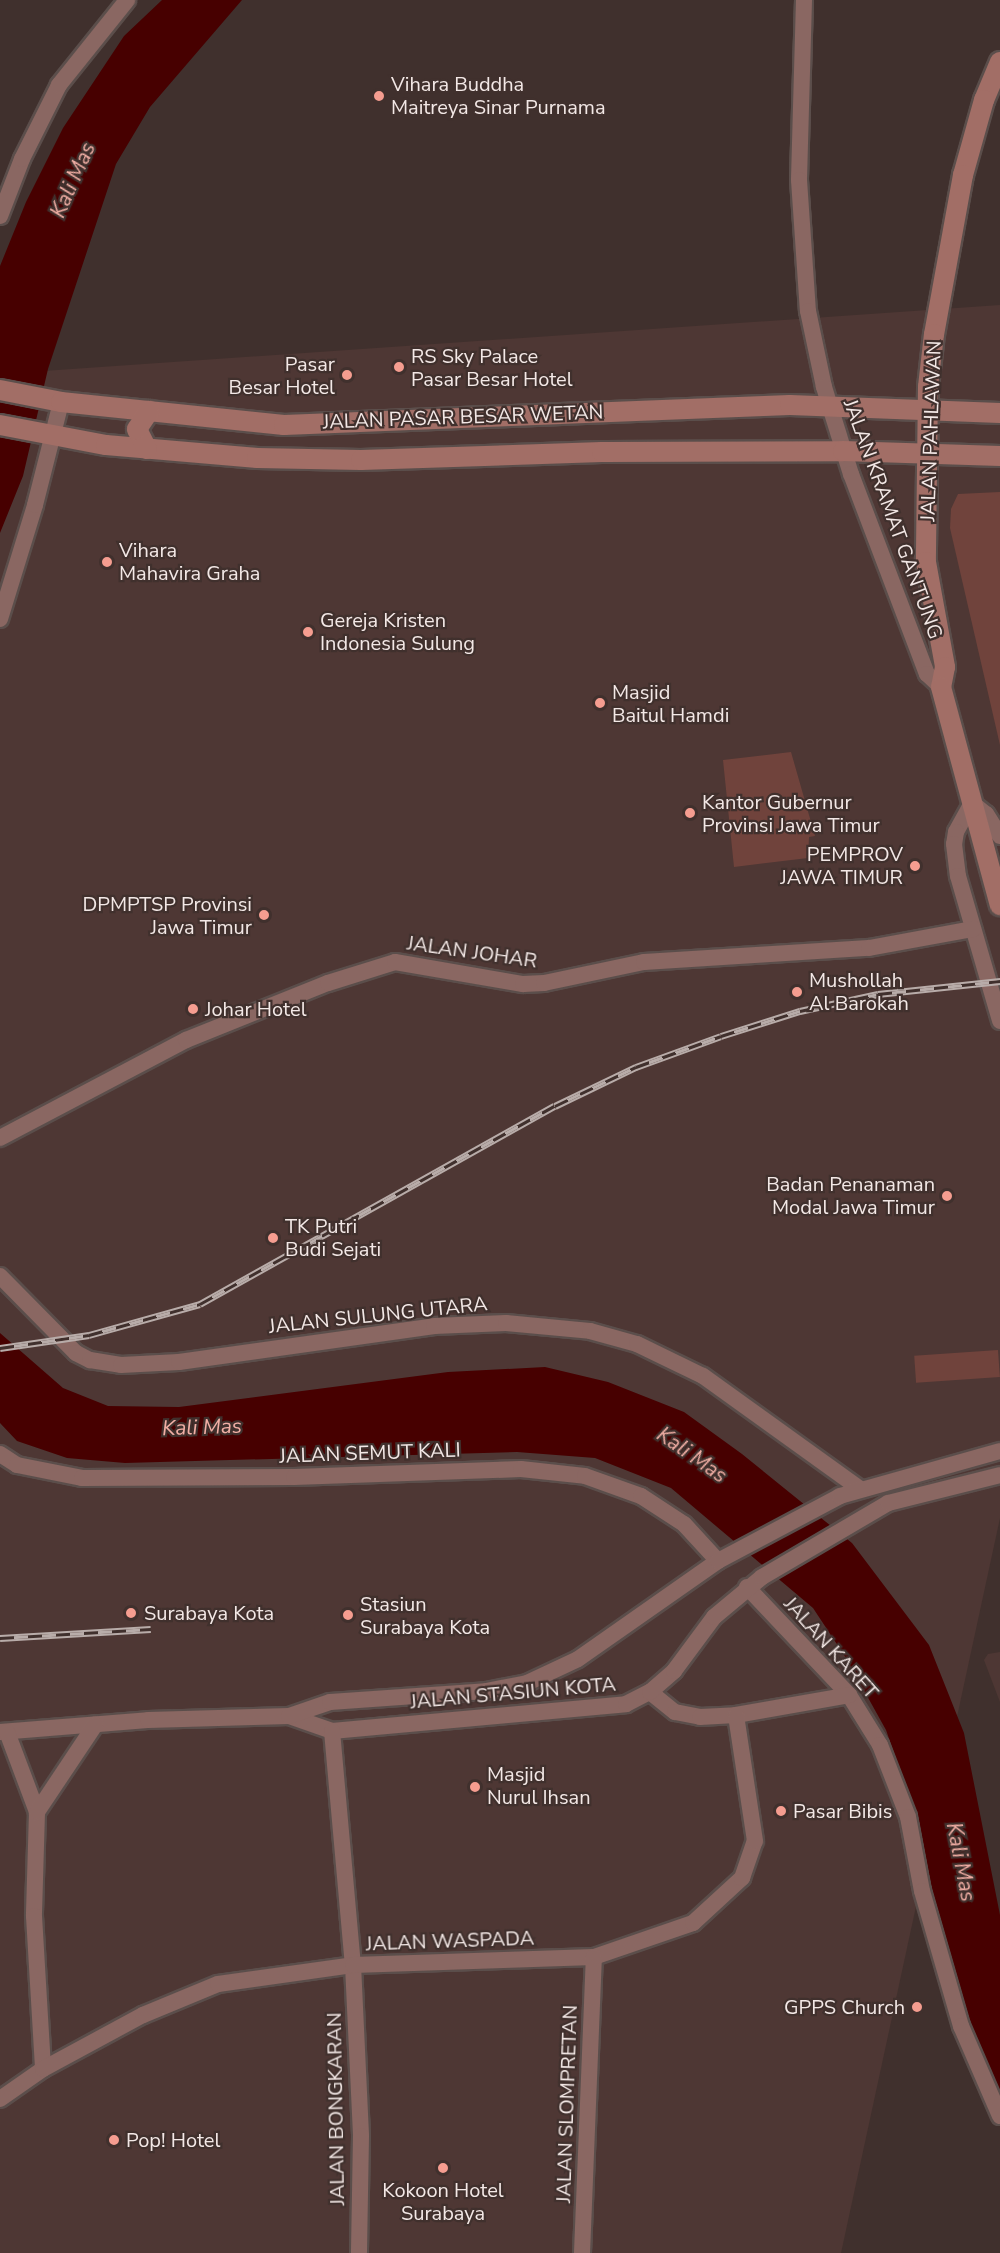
<!DOCTYPE html>
<style>
body{margin:0}
#map{position:relative;width:1000px;height:2253px;overflow:hidden;background:#40302d;font-family:"Nunito Sans",sans-serif}
div>[style]{position:absolute}
.built>*{inset:0;background:#4e3734}
.green>*{inset:0;background:#70433c;transform-origin:0 0}
.water>*{inset:0;background:#470000}
.roads{filter:drop-shadow(2px 0 #5b4e4b) drop-shadow(-2px 0 #5b4e4b) drop-shadow(0 2px #5b4e4b) drop-shadow(0 -2px #5b4e4b)}
.secondary>*{height:16px;margin:-8px;padding:0 8px;transform-origin:8px;border-radius:8px;background:#8a6762}
.primary>*{height:20px;margin:-10px;padding:0 10px;transform-origin:10px;border-radius:10px;background:#a26e66}
.rail>*{height:7px;margin-top:-3.5px;transform-origin:0;background:repeating-linear-gradient(90deg,#40302d 0 14px,#b8aca9 0 28px);box-sizing:border-box;border-block:2px solid #b8aca9}
.dots>*{width:16px;height:16px;translate:-50% -50%;box-sizing:border-box;border:3px solid #40302d;border-radius:50%}
span{translate:-50% -50%;white-space:nowrap;text-align:center;line-height:1.15;-webkit-text-stroke:4.5px #40302d;paint-order:stroke}
.poi-label{font-size:20px;color:#f3e8e6}
.left{translate:0 -50%;text-align:left}
.right{translate:-100% -50%;text-align:right}
.street-label{font-size:20px;color:#f3e8e6}
.water-label{font-size:21px;color:#f2afa5;font-style:italic}
</style>
<div id="map">
<div class="built">
<div style="clip-path:polygon(1000px 305px,1000px 1518px,841px 2253px,0 2253px,0 374px)"></div>
<div style="clip-path:polygon(1000px 1652px,1000px 1702px,984px 1660px,988px 1654px)"></div>
</div>
<div class="green">
<div style="clip-path:polygon(1000px 492px,1000px 745px,950px 528px,951px 509px,958px 494px)"></div>
<div style="clip-path:polygon(791px 752px,815px 836px,809px 837px,808px 858px,734px 867px,723px 760px)"></div>
<div style="left:998px;top:1350px;width:27px;height:84px;rotate:86deg"></div>
</div>
<div class="water">
<div style="clip-path:polygon(162px 0,242px 0,150px 107px,116px 164px,48px 369px,23px 476px,0 533px,0 266px,26px 202px,63px 128px,124px 36px)"></div>
<div style="clip-path:polygon(0 1333px,63px 1388px,108px 1406px,179px 1407px,448px 1372px,545px 1367px,608px 1382px,684px 1412px,742px 1454px,852px 1543px,929px 1645px,964px 1733px,1000px 1915px,1000px 2113px,950px 1965px,912px 1804px,886px 1730px,846px 1658px,813px 1608px,671px 1488px,595px 1458px,517px 1452px,125px 1463px,67px 1458px,17px 1441px,0 1423px)"></div>
</div>
<div class="roads">
<div class="secondary">
<div style="left:804px;top:0;width:180px;rotate:91.6deg"></div>
<div style="left:799px;top:180px;width:131px;rotate:86.1deg"></div>
<div style="left:808px;top:311px;width:78px;rotate:78.1deg"></div>
<div style="left:824px;top:387px;width:91px;rotate:72.8deg"></div>
<div style="left:851px;top:474px;width:214px;rotate:69.2deg"></div>
<div style="left:927px;top:674px;width:19px;rotate:43deg"></div>
<div style="left:0;top:216px;width:61px;rotate:-68.9deg"></div>
<div style="left:22px;top:159px;width:83px;rotate:-63.4deg"></div>
<div style="left:59px;top:85px;width:109px;rotate:-51.3deg"></div>
<div style="left:0;top:619px;width:119px;rotate:-72.9deg"></div>
<div style="left:35px;top:505px;width:106px;rotate:-75.8deg"></div>
<div style="left:1000px;top:836px;width:26px;rotate:-122deg"></div>
<div style="left:986px;top:814px;width:18px;rotate:-142deg"></div>
<div style="left:972px;top:803px;width:33px;rotate:119deg"></div>
<div style="left:956px;top:832px;width:12px;rotate:99deg"></div>
<div style="left:954px;top:844px;width:32px;rotate:83deg"></div>
<div style="left:958px;top:876px;width:151px;rotate:73.8deg"></div>
<div style="left:0;top:1138px;width:210px;rotate:-27.8deg"></div>
<div style="left:186px;top:1040px;width:153px;rotate:-21.9deg"></div>
<div style="left:328px;top:983px;width:70px;rotate:-17.4deg"></div>
<div style="left:395px;top:962px;width:130px;rotate:9.8deg"></div>
<div style="left:523px;top:984px;width:21px;rotate:-3deg"></div>
<div style="left:544px;top:983px;width:102px;rotate:-11.9deg"></div>
<div style="left:644px;top:962px;width:225px;rotate:-3.6deg"></div>
<div style="left:869px;top:948px;width:106px;rotate:-10.4deg"></div>
<div style="left:0;top:1276px;width:108px;rotate:45.4deg"></div>
<div style="left:76px;top:1353px;width:16px;rotate:27deg"></div>
<div style="left:90px;top:1360px;width:31px;rotate:9deg"></div>
<div style="left:121px;top:1365px;width:58px;rotate:-3deg"></div>
<div style="left:179px;top:1362px;width:258px;rotate:-8deg"></div>
<div style="left:434px;top:1326px;width:72px;rotate:-2.4deg"></div>
<div style="left:506px;top:1323px;width:84px;rotate:5.4deg"></div>
<div style="left:590px;top:1331px;width:49px;rotate:15.5deg"></div>
<div style="left:637px;top:1344px;width:73px;rotate:25.9deg"></div>
<div style="left:703px;top:1376px;width:192px;rotate:35.7deg"></div>
<div style="left:0;top:1454px;width:20px;rotate:33deg"></div>
<div style="left:17px;top:1465px;width:66px;rotate:11.3deg"></div>
<div style="left:82px;top:1478px;width:212px;rotate:-0.3deg"></div>
<div style="left:294px;top:1477px;width:227px;rotate:-2deg"></div>
<div style="left:521px;top:1469px;width:64px;rotate:6.2deg"></div>
<div style="left:585px;top:1476px;width:59px;rotate:19.7deg"></div>
<div style="left:641px;top:1496px;width:51px;rotate:33.1deg"></div>
<div style="left:684px;top:1524px;width:50px;rotate:47.4deg"></div>
<div style="left:747px;top:1587px;width:149px;rotate:46.6deg"></div>
<div style="left:849px;top:1695px;width:59px;rotate:58.2deg"></div>
<div style="left:880px;top:1745px;width:77px;rotate:68.7deg"></div>
<div style="left:908px;top:1817px;width:75px;rotate:79.3deg"></div>
<div style="left:922px;top:1891px;width:141px;rotate:73.9deg"></div>
<div style="left:961px;top:2026px;width:98px;rotate:66.6deg"></div>
<div style="left:650px;top:1692px;width:32px;rotate:39deg"></div>
<div style="left:675px;top:1712px;width:25px;rotate:11deg"></div>
<div style="left:700px;top:1717px;width:36px;rotate:-3deg"></div>
<div style="left:736px;top:1715px;width:115px;rotate:-10deg"></div>
<div style="left:289px;top:1716px;width:46px;rotate:19.2deg"></div>
<div style="left:332px;top:1731px;width:295px;rotate:-5.2deg"></div>
<div style="left:626px;top:1704px;width:27px;rotate:-27deg"></div>
<div style="left:650px;top:1692px;width:32px;rotate:-41deg"></div>
<div style="left:674px;top:1671px;width:67px;rotate:-53.5deg"></div>
<div style="left:714px;top:1617px;width:62px;rotate:-39.8deg"></div>
<div style="left:762px;top:1577px;width:146px;rotate:-30.4deg"></div>
<div style="left:888px;top:1503px;width:115px;rotate:-14deg"></div>
<div style="left:332px;top:1731px;width:235px;rotate:84.9deg"></div>
<div style="left:353px;top:1965px;width:171px;rotate:87.3deg"></div>
<div style="left:361px;top:2136px;width:117px;rotate:91deg"></div>
<div style="left:0;top:1732px;width:148px;rotate:-4.6deg"></div>
<div style="left:148px;top:1720px;width:141px;rotate:-1.6deg"></div>
<div style="left:289px;top:1716px;width:43px;rotate:-18.9deg"></div>
<div style="left:330px;top:1702px;width:156px;rotate:-4deg"></div>
<div style="left:486px;top:1691px;width:42px;rotate:-11deg"></div>
<div style="left:527px;top:1683px;width:56px;rotate:-25.2deg"></div>
<div style="left:578px;top:1659px;width:171px;rotate:-35deg"></div>
<div style="left:718px;top:1561px;width:138px;rotate:-28deg"></div>
<div style="left:840px;top:1496px;width:166px;rotate:-15.7deg"></div>
<div style="left:7px;top:1732px;width:85px;rotate:69.4deg"></div>
<div style="left:37px;top:1812px;width:104px;rotate:91.7deg"></div>
<div style="left:34px;top:1916px;width:153px;rotate:86.6deg"></div>
<div style="left:37px;top:1812px;width:105px;rotate:-56.3deg"></div>
<div style="left:0;top:2099px;width:52px;rotate:-34.9deg"></div>
<div style="left:43px;top:2069px;width:114px;rotate:-28.4deg"></div>
<div style="left:143px;top:2015px;width:81px;rotate:-22.5deg"></div>
<div style="left:218px;top:1984px;width:136px;rotate:-8deg"></div>
<div style="left:353px;top:1965px;width:241px;rotate:-1.9deg"></div>
<div style="left:594px;top:1957px;width:105px;rotate:-19deg"></div>
<div style="left:693px;top:1923px;width:67px;rotate:-42.6deg"></div>
<div style="left:742px;top:1878px;width:39px;rotate:-71deg"></div>
<div style="left:755px;top:1841px;width:127px;rotate:-98.6deg"></div>
<div style="left:582px;top:2253px;width:296px;rotate:-87.7deg"></div>
</div>
<div class="primary">
<div style="left:1000px;top:62px;width:41px;rotate:112.8deg"></div>
<div style="left:984px;top:100px;width:78px;rotate:105.6deg"></div>
<div style="left:963px;top:175px;width:162px;rotate:100.3deg"></div>
<div style="left:934px;top:334px;width:53px;rotate:96.5deg"></div>
<div style="left:928px;top:387px;width:175px;rotate:90.7deg"></div>
<div style="left:926px;top:562px;width:107px;rotate:79.7deg"></div>
<div style="left:945px;top:667px;width:20px;rotate:101deg"></div>
<div style="left:941px;top:687px;width:226px;rotate:74.9deg"></div>
<div style="left:0;top:390px;width:62px;rotate:11.1deg"></div>
<div style="left:61px;top:402px;width:224px;rotate:5.9deg"></div>
<div style="left:284px;top:425px;width:506px;rotate:-2.26deg"></div>
<div style="left:790px;top:405px;width:210px;rotate:2.2deg"></div>
<div style="left:0;top:425px;width:108px;rotate:10.7deg"></div>
<div style="left:106px;top:445px;width:152px;rotate:4.9deg"></div>
<div style="left:257px;top:458px;width:104px;rotate:1.1deg"></div>
<div style="left:361px;top:460px;width:241px;rotate:-1.9deg"></div>
<div style="left:602px;top:452px;width:241px;rotate:-0.2deg"></div>
<div style="left:843px;top:451px;width:157px;rotate:1.8deg"></div>
<div style="left:147px;top:449px;width:22px;rotate:-117deg"></div>
<div style="left:137px;top:429px;width:22px;rotate:-56deg"></div>
</div>
</div>
<div class="rail">
<div style="left:0;top:1348px;width:90px;rotate:-8.3deg"></div>
<div style="left:89px;top:1335px;width:115px;rotate:-15.6deg"></div>
<div style="left:200px;top:1304px;width:406px;rotate:-29.2deg"></div>
<div style="left:555px;top:1106px;width:90px;rotate:-25.7deg"></div>
<div style="left:636px;top:1067px;width:90px;rotate:-20deg"></div>
<div style="left:721px;top:1036px;width:83px;rotate:-17.6deg"></div>
<div style="left:800px;top:1011px;width:80px;rotate:-12.3deg"></div>
<div style="left:878px;top:994px;width:123px;rotate:-6.1deg"></div>
<div style="left:0;top:1638px;width:151px;rotate:-3.4deg"></div>
</div>
<div class="dots">
<div style="left:379px;top:96px;background:#f59d90"></div>
<div style="left:399px;top:367px;background:#f59d90"></div>
<div style="left:347px;top:375px;background:#f59d90"></div>
<div style="left:107px;top:562px;background:#f59d90"></div>
<div style="left:308px;top:632px;background:#f59d90"></div>
<div style="left:600px;top:703px;background:#f59d90"></div>
<div style="left:690px;top:813px;background:#f59d90"></div>
<div style="left:915px;top:866px;background:#f59d90"></div>
<div style="left:264px;top:915px;background:#f59d90"></div>
<div style="left:797px;top:992px;background:#f59d90"></div>
<div style="left:193px;top:1009px;background:#f59d90"></div>
<div style="left:947px;top:1196px;background:#f59d90"></div>
<div style="left:273px;top:1238px;background:#f59d90"></div>
<div style="left:131px;top:1613px;background:#f59d90"></div>
<div style="left:348px;top:1615px;background:#f59d90"></div>
<div style="left:475px;top:1787px;background:#f59d90"></div>
<div style="left:781px;top:1811px;background:#f59d90"></div>
<div style="left:917px;top:2007px;background:#f59d90"></div>
<div style="left:114px;top:2140px;background:#f59d90"></div>
<div style="left:443px;top:2168px;background:#f59d90"></div>
</div>
<div class="poi-label">
<span class="left" style="left:391px;top:96px">Vihara Buddha<br>Maitreya Sinar Purnama</span>
<span class="left" style="left:411px;top:368px">RS Sky Palace<br>Pasar Besar Hotel</span>
<span class="right" style="left:335px;top:376px">Pasar<br>Besar Hotel</span>
<span class="left" style="left:119px;top:562px">Vihara<br>Mahavira Graha</span>
<span class="left" style="left:320px;top:632px">Gereja Kristen<br>Indonesia Sulung</span>
<span class="left" style="left:612px;top:704px">Masjid<br>Baitul Hamdi</span>
<span class="left" style="left:702px;top:814px">Kantor Gubernur<br>Provinsi Jawa Timur</span>
<span class="right" style="left:903px;top:866px">PEMPROV<br>JAWA TIMUR</span>
<span class="right" style="left:252px;top:916px">DPMPTSP Provinsi<br>Jawa Timur</span>
<span class="left" style="left:809px;top:992px">Mushollah<br>Al Barokah</span>
<span class="left" style="left:205px;top:1009px">Johar Hotel</span>
<span class="right" style="left:935px;top:1196px">Badan Penanaman<br>Modal Jawa Timur</span>
<span class="left" style="left:285px;top:1238px">TK Putri<br>Budi Sejati</span>
<span class="left" style="left:360px;top:1616px">Stasiun<br>Surabaya Kota</span>
<span class="left" style="left:144px;top:1613px">Surabaya Kota</span>
<span class="left" style="left:487px;top:1786px">Masjid<br>Nurul Ihsan</span>
<span class="left" style="left:793px;top:1811px">Pasar Bibis</span>
<span class="right" style="left:905px;top:2007px">GPPS Church</span>
<span class="left" style="left:126px;top:2140px">Pop! Hotel</span>
<span style="left:443px;top:2202px">Kokoon Hotel<br>Surabaya</span>
</div>
<div class="street-label">
<span style="left:463px;top:417px;rotate:-2deg">JALAN PASAR BESAR WETAN</span>
<span style="left:931px;top:431px;rotate:-88deg">JALAN PAHLAWAN</span>
<span style="left:893px;top:519px;rotate:70deg">JALAN KRAMAT GANTUNG</span>
<span style="left:472px;top:952px;rotate:8deg">JALAN JOHAR</span>
<span style="left:378px;top:1315px;rotate:-6deg">JALAN SULUNG UTARA</span>
<span style="left:370px;top:1453px;rotate:-2deg">JALAN SEMUT KALI</span>
<span style="left:831px;top:1648px;rotate:48deg">JALAN KARET</span>
<span style="left:513px;top:1693px;rotate:-5deg">JALAN STASIUN KOTA</span>
<span style="left:450px;top:1941px;rotate:-2deg">JALAN WASPADA</span>
<span style="left:567px;top:2104px;rotate:-88deg">JALAN SLOMPRETAN</span>
<span style="left:336px;top:2109px;rotate:-91deg">JALAN BONGKARAN</span>
</div>
<div class="water-label">
<span style="left:73px;top:180px;rotate:-66deg">Kali Mas</span>
<span style="left:202px;top:1427px;rotate:-2deg">Kali Mas</span>
<span style="left:692px;top:1455px;rotate:35deg">Kali Mas</span>
<span style="left:961px;top:1862px;rotate:79deg">Kali Mas</span>
</div>
</div>
